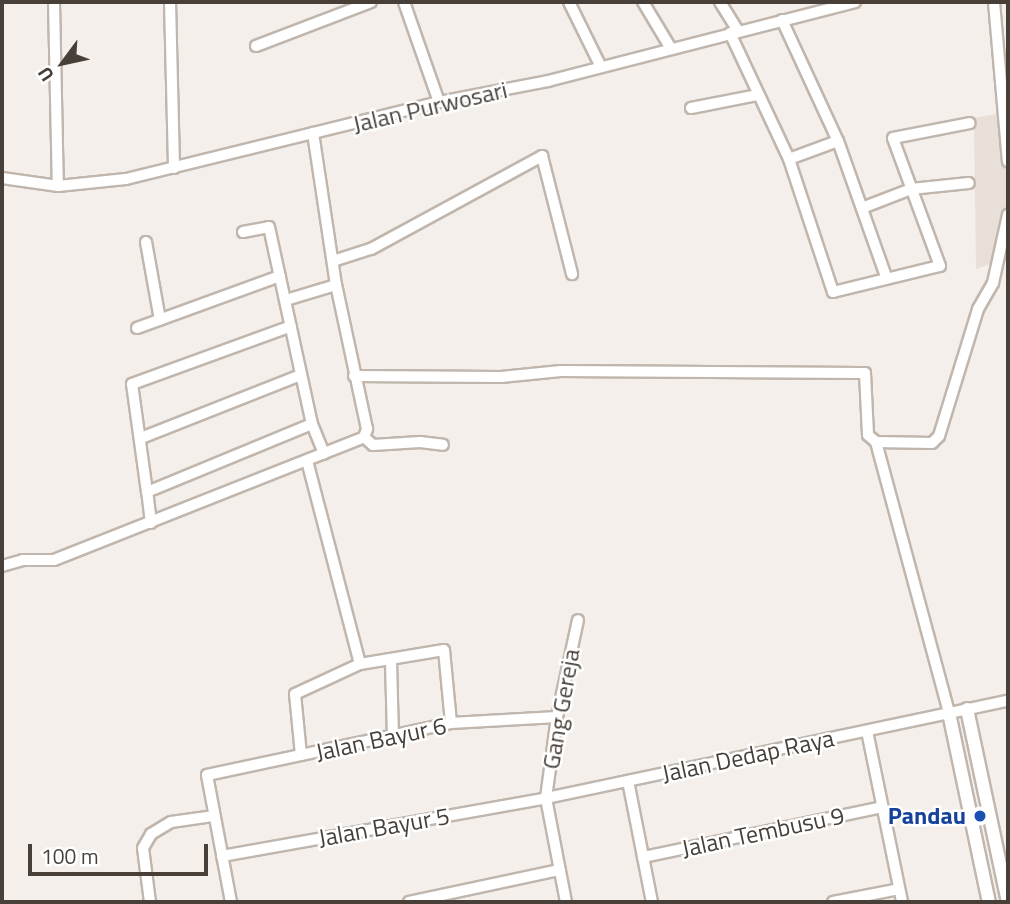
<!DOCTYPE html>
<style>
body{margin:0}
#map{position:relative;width:1010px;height:904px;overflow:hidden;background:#f4efea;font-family:"Titillium Web",sans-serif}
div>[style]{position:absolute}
.residential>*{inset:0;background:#e8e0d8}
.roads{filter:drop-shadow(2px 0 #c0b6ad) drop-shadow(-2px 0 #c0b6ad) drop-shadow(0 2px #c0b6ad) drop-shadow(0 -2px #c0b6ad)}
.minor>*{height:10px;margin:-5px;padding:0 5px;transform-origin:5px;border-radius:5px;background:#fff}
.tertiary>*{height:12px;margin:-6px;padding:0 6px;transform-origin:6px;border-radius:6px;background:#fff}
.dots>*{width:19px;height:19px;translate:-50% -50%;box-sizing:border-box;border:4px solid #fff;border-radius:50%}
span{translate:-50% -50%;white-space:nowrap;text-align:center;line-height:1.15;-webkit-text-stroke:5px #fff;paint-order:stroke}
.street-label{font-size:24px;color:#483f38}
.transit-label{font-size:24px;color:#164399;font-weight:700}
.right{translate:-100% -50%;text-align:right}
.frame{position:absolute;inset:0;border:4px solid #483f38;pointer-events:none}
.north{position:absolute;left:28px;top:28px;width:70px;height:70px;-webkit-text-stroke:5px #fff;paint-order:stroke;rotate:237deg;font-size:19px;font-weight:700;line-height:28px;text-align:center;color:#483f38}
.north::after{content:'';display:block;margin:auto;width:24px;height:32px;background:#483f38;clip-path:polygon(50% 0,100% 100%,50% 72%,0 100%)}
.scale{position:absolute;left:28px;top:844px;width:180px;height:32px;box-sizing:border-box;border:4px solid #483f38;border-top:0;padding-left:9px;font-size:21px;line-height:24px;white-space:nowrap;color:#483f38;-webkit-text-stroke:5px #fff;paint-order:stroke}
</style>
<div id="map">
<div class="residential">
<div style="clip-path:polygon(1008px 112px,1008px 258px,976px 269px,974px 118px)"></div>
</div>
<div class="roads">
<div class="minor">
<div style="left:54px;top:2px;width:184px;rotate:88.8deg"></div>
<div style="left:170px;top:2px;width:166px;rotate:88.6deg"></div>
<div style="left:404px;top:2px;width:106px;rotate:70.7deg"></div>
<div style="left:569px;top:2px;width:72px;rotate:63.8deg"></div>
<div style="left:643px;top:2px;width:52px;rotate:59deg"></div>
<div style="left:720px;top:2px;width:34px;rotate:58deg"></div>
<div style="left:994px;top:2px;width:160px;rotate:85deg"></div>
<div style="left:782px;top:20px;width:133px;rotate:65.2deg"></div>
<div style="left:730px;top:33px;width:139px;rotate:64.9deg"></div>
<div style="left:789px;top:159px;width:140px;rotate:71.7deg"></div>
<div style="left:833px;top:292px;width:110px;rotate:-13.7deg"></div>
<div style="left:940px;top:266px;width:136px;rotate:-110.2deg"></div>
<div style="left:893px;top:138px;width:78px;rotate:-11deg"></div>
<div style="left:256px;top:46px;width:123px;rotate:-20.9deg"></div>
<div style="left:691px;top:108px;width:67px;rotate:-11.1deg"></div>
<div style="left:789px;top:159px;width:52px;rotate:-20.2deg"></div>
<div style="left:838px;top:141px;width:146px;rotate:70.5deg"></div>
<div style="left:2px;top:178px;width:57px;rotate:8.1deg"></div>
<div style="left:58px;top:186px;width:68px;rotate:-5.9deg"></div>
<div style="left:126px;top:179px;width:322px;rotate:-13.8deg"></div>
<div style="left:439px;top:102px;width:111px;rotate:-10.9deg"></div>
<div style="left:548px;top:81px;width:317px;rotate:-14.4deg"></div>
<div style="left:862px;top:208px;width:53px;rotate:-21.2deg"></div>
<div style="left:911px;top:189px;width:58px;rotate:-5.9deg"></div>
<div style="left:243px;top:232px;width:26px;rotate:-11deg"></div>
<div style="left:269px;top:227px;width:202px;rotate:77.7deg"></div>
<div style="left:312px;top:424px;width:32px;rotate:68deg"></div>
<div style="left:146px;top:242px;width:79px;rotate:79.8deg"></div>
<div style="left:333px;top:261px;width:40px;rotate:-18deg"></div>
<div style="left:371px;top:249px;width:195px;rotate:-28.5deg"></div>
<div style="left:542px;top:156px;width:122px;rotate:75.7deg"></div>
<div style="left:286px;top:300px;width:52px;rotate:-16.7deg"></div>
<div style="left:137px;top:328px;width:152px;rotate:-20deg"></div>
<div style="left:354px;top:376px;width:147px;rotate:0.4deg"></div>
<div style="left:501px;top:377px;width:60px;rotate:-5.7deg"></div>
<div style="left:561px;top:371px;width:304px;rotate:0.4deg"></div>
<div style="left:865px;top:373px;width:62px;rotate:87.2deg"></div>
<div style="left:868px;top:435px;width:11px;rotate:41deg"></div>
<div style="left:876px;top:442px;width:56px;rotate:1deg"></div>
<div style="left:932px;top:443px;width:10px;rotate:-45deg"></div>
<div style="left:939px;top:436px;width:133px;rotate:-72.9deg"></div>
<div style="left:978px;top:309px;width:30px;rotate:-60deg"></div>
<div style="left:993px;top:283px;width:70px;rotate:-77.6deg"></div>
<div style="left:364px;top:437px;width:12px;rotate:42deg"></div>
<div style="left:373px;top:445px;width:47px;rotate:-3.7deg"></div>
<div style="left:420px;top:442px;width:23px;rotate:7deg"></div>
<div style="left:141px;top:438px;width:172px;rotate:-21.5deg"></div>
<div style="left:876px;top:442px;width:281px;rotate:74.9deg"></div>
<div style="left:147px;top:492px;width:109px;rotate:-97.9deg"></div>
<div style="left:132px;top:384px;width:169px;rotate:-20deg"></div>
<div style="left:151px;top:523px;width:31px;rotate:-97deg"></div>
<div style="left:147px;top:492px;width:178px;rotate:-22.4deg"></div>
<div style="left:2px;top:566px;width:22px;rotate:-16deg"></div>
<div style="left:23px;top:560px;width:31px"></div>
<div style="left:54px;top:560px;width:334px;rotate:-21.6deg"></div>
<div style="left:364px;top:437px;width:9px;rotate:-69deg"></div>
<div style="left:367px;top:429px;width:147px;rotate:-102.1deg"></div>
<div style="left:336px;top:285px;width:154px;rotate:-98.6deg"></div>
<div style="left:391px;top:661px;width:75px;rotate:88.5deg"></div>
<div style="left:360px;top:664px;width:85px;rotate:-9.5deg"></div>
<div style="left:444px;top:650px;width:73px;rotate:84.5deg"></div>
<div style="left:867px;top:731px;width:175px;rotate:78.4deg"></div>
<div style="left:301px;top:755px;width:61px;rotate:-95.6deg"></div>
<div style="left:295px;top:694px;width:72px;rotate:-24.8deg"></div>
<div style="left:360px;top:664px;width:210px;rotate:-104.6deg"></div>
<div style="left:628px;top:781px;width:123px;rotate:78.8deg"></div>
<div style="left:222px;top:856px;width:329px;rotate:-10.1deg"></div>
<div style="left:546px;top:798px;width:472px;rotate:-11.9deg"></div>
<div style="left:643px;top:857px;width:244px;rotate:-11.8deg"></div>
<div style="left:150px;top:902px;width:54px;rotate:-97.4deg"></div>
<div style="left:143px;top:848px;width:16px;rotate:-60deg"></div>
<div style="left:151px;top:834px;width:23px;rotate:-31deg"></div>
<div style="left:171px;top:822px;width:42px;rotate:-8.1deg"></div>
<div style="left:231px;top:902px;width:129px;rotate:-100.7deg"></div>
<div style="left:207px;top:775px;width:249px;rotate:-12deg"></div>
<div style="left:451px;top:723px;width:106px;rotate:-3.2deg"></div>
<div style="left:409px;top:902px;width:154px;rotate:-12deg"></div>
<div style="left:566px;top:902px;width:106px;rotate:-100.9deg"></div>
<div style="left:546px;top:798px;width:82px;rotate:-82.3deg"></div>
<div style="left:557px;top:717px;width:99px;rotate:-77.8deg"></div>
<div style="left:833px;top:902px;width:67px;rotate:-11.1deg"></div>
</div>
<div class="tertiary">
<div style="left:967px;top:709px;width:197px;rotate:78deg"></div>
<div style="left:949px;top:713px;width:193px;rotate:78.1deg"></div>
</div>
</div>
<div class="dots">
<div style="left:980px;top:816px;background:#1a4fb4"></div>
</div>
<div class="street-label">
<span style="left:430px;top:107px;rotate:-13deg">Jalan Purwosari</span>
<span style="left:561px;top:709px;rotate:-80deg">Gang Gereja</span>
<span style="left:381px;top:739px;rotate:-12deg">Jalan Bayur 6</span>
<span style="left:748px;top:756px;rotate:-12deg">Jalan Dedap Raya</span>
<span style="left:384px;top:827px;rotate:-10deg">Jalan Bayur 5</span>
<span style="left:763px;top:832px;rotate:-12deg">Jalan Tembusu 9</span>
</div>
<div class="transit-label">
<span class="right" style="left:966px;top:816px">Pandau</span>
</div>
<div class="frame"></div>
<div class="north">U</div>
<div class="scale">100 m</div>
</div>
